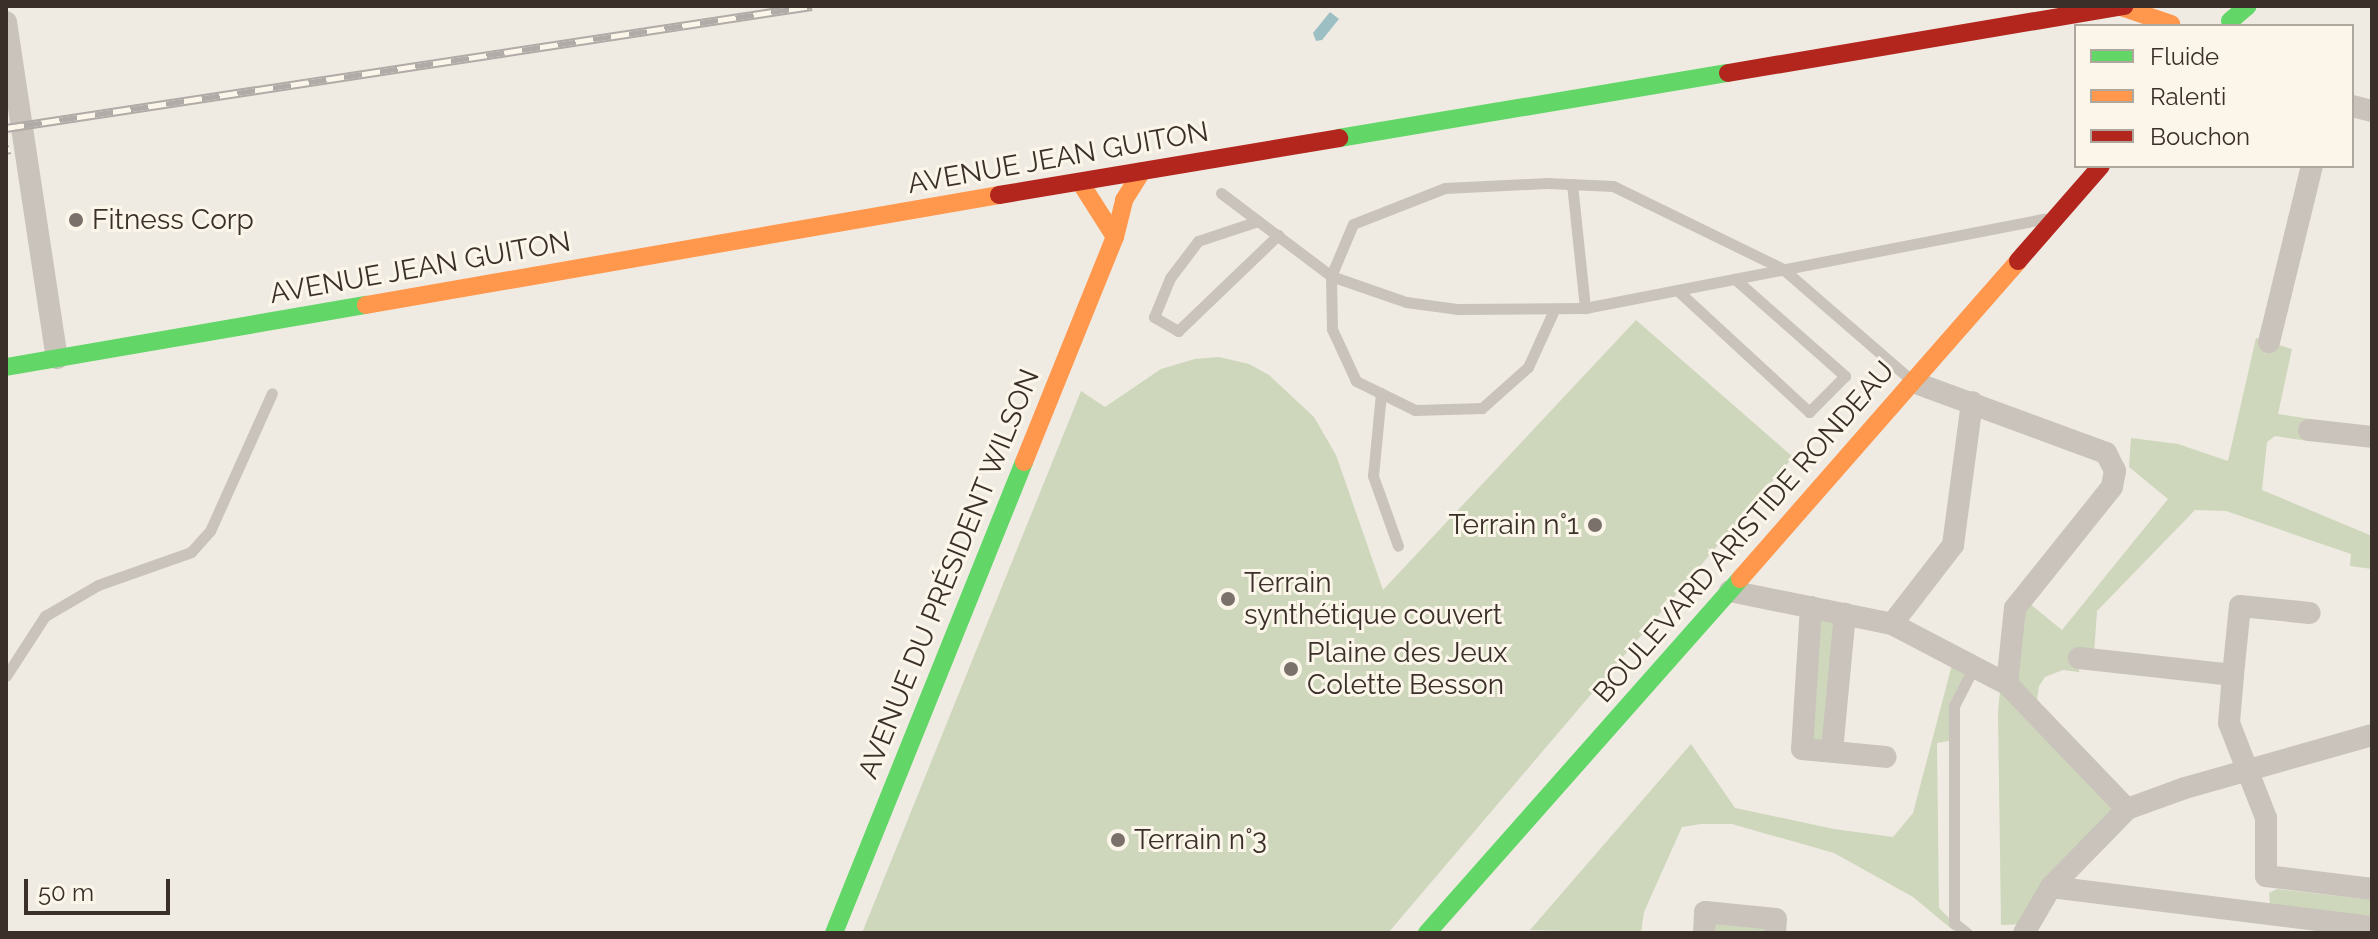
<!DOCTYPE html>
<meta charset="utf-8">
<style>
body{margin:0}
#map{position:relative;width:2378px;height:939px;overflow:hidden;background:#efebe3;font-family:Raleway,sans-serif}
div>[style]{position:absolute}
.green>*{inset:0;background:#ced7bb}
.water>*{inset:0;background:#9cbfc3}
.lane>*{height:11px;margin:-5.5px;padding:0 5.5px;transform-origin:5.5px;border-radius:5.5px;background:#c9c3bb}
.street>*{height:22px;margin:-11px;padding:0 11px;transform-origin:11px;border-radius:11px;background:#c9c3bb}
.fast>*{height:18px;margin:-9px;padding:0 9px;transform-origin:9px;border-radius:9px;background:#63d668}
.slow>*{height:18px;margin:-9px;padding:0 9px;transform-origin:9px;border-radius:9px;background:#ff974d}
.jam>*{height:18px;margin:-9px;padding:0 9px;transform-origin:9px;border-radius:9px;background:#b3261e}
.rail>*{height:9px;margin-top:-4.5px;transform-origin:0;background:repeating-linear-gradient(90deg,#fcf6ea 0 18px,#b0aba6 0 36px);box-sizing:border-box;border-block:2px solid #b0aba6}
.dots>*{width:22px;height:22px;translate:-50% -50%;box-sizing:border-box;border:4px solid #fcf6ea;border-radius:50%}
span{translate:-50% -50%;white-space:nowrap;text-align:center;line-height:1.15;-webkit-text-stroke:6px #fcf6ea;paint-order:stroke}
.street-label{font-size:28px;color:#3a3029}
.poi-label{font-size:28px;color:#3a3029}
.left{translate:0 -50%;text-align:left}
.right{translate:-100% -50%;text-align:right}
.frame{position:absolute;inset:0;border:8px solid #3a3029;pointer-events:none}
.legend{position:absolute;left:2074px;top:24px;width:280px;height:144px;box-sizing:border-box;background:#fcf6ea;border:2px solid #aea79d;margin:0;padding:10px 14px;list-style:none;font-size:24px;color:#3a3029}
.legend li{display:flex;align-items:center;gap:16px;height:40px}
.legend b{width:40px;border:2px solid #aea79d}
.scale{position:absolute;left:24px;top:879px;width:146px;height:36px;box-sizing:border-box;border:4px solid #3a3029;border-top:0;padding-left:10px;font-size:24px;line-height:28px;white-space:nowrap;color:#3a3029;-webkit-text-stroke:6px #fcf6ea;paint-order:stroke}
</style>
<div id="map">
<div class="green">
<div style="clip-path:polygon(1636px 320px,1793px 457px,1388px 933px,862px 933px,1081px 391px,1105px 407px,1161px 369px,1195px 359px,1219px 357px,1249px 364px,1269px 375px,1314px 417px,1336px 455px,1383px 590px)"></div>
<div style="clip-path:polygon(2256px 338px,2292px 349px,2278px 414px,2310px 419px,2308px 441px,2275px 436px,2267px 442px,2262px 490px,2372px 536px,2372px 569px,2350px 566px,2351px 554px,2226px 511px,2195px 510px,2097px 611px,2094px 654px,2080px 653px,2079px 672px,2063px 670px,2045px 677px,2039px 686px,2035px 713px,2127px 809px,2030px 924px,2001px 925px,1998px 712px,2001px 681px,2023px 598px,2062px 630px,2168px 499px,2129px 467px,2131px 438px,2178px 444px,2228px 461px)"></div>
<div style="clip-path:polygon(1811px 607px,1845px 614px,1832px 751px,1802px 749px)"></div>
<div style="clip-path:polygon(1954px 657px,1974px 667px,1954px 706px,1954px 740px,1937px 743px,1939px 908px,1954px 923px,1954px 931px,1913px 897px,1834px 853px,1732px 824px,1701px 824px,1682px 827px,1644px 912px,1641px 933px,1530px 930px,1691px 744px,1735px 808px,1834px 829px,1893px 837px,1913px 813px)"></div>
<div style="clip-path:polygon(2277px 889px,2372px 900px,2372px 921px,2270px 905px,2269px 893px)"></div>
<div style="clip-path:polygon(1705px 912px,1776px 919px,1775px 933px,1704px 933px)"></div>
</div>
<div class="water">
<div style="clip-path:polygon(1330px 12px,1339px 19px,1322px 40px,1316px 41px,1313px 33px)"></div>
</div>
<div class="lane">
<div style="left:1572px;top:184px;width:125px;rotate:84deg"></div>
<div style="left:1221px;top:193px;width:138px;rotate:37deg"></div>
<div style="left:1331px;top:276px;width:79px;rotate:19.1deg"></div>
<div style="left:1406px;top:302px;width:51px;rotate:7.8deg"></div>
<div style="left:1457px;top:309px;width:128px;rotate:-0.4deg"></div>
<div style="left:1585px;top:308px;width:468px;rotate:-11deg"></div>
<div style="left:1258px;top:221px;width:63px;rotate:161.6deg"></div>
<div style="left:1198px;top:241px;width:46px;rotate:127.1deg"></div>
<div style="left:1170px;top:278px;width:42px;rotate:112.3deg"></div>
<div style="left:1154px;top:317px;width:28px;rotate:30deg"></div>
<div style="left:1178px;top:331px;width:139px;rotate:-43.8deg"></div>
<div style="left:1677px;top:290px;width:180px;rotate:42.7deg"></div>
<div style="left:1809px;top:412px;width:51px;rotate:-45deg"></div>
<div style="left:1845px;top:376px;width:147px;rotate:-138.6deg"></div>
<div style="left:1554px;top:310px;width:63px;rotate:114.5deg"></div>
<div style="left:1528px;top:367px;width:62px;rotate:138.3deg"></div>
<div style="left:1482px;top:408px;width:67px;rotate:178.3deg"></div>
<div style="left:1415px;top:410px;width:66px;rotate:-153.8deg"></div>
<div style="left:1356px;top:381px;width:57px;rotate:-114.8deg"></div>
<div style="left:1332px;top:329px;width:53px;rotate:-91.1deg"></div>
<div style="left:1331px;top:276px;width:56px;rotate:-67.1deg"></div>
<div style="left:1353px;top:224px;width:99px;rotate:-21.4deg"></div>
<div style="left:1445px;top:188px;width:102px;rotate:-2.8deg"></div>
<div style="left:1547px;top:183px;width:66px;rotate:2.6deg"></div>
<div style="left:1613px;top:186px;width:189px;rotate:26deg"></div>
<div style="left:1783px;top:269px;width:168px;rotate:40.9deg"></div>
<div style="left:1381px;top:393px;width:83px;rotate:95.5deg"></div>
<div style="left:1373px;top:476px;width:74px;rotate:70.3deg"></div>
<div style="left:6px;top:676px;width:72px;rotate:-57deg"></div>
<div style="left:45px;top:616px;width:61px;rotate:-30.3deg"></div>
<div style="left:98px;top:585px;width:99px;rotate:-19.5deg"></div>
<div style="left:191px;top:552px;width:28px;rotate:-48deg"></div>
<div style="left:210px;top:531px;width:151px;rotate:-65.8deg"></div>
<div style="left:1967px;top:933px;width:16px;rotate:-142deg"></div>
<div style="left:1954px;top:923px;width:217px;rotate:-90deg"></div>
<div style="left:1954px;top:706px;width:44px;rotate:-62.9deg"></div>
</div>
<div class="street">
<div style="left:6px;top:22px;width:340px;rotate:81.4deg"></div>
<div style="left:2352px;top:106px;width:21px;rotate:14deg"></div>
<div style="left:2269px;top:342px;width:181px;rotate:-76.3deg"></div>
<div style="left:1913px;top:382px;width:206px;rotate:20.2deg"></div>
<div style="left:2106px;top:453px;width:20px;rotate:63deg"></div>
<div style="left:2115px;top:471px;width:16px;rotate:101deg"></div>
<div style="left:2112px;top:487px;width:155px;rotate:128.7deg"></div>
<div style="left:2015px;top:608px;width:76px;rotate:96deg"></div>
<div style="left:2309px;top:430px;width:63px;rotate:6.3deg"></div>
<div style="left:1730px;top:591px;width:165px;rotate:11.5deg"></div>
<div style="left:1892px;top:624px;width:130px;rotate:27.6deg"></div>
<div style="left:2007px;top:684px;width:173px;rotate:46.2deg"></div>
<div style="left:1811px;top:607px;width:142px;rotate:93.6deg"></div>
<div style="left:1802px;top:749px;width:84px;rotate:5.4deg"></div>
<div style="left:1892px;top:624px;width:100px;rotate:-52.3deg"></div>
<div style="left:1953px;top:545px;width:144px;rotate:-82.4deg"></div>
<div style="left:2079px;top:658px;width:155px;rotate:6.3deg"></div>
<div style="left:2233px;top:675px;width:48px;rotate:94.8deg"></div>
<div style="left:2229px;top:723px;width:102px;rotate:68.7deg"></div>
<div style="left:2266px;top:818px;width:58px;rotate:90deg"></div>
<div style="left:2266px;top:876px;width:107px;rotate:7deg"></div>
<div style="left:2233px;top:675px;width:69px;rotate:-84.2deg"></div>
<div style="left:2240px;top:606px;width:70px;rotate:5.7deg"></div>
<div style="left:1832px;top:751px;width:138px;rotate:-84.6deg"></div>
<div style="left:2051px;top:887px;width:323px;rotate:7.1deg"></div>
<div style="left:1704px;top:933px;width:21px;rotate:-87deg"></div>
<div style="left:1705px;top:912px;width:71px;rotate:5.6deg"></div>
<div style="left:1776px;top:919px;width:14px;rotate:94deg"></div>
<div style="left:2024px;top:933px;width:53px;rotate:-59.6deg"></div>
<div style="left:2051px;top:887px;width:109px;rotate:-45.7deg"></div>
<div style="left:2127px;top:809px;width:62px;rotate:-19.9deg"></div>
<div style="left:2185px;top:788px;width:194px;rotate:-15.8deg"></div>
</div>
<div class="fast">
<div style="left:2230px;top:21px;width:23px;rotate:-40deg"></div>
<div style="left:1339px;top:138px;width:394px;rotate:-9.5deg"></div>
<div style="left:6px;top:367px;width:365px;rotate:-9.8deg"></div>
<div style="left:834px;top:933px;width:508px;rotate:-68.03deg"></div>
<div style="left:1427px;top:933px;width:473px;rotate:-48.5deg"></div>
</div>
<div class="slow">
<div style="left:2121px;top:7px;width:53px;rotate:18.8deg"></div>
<div style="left:1080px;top:182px;width:65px;rotate:57.5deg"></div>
<div style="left:366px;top:305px;width:642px;rotate:-9.86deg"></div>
<div style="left:1024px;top:462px;width:243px;rotate:-68deg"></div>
<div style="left:1115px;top:237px;width:38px;rotate:-76deg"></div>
<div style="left:1124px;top:200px;width:34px;rotate:-58deg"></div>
<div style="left:1740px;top:579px;width:422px;rotate:-48.8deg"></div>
</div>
<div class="jam">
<div style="left:1728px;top:73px;width:402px;rotate:-9.6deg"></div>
<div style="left:999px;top:195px;width:345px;rotate:-9.5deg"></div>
<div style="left:2018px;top:261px;width:126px;rotate:-48.9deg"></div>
</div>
<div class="rail">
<div style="left:6px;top:128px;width:815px;rotate:-8.61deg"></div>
<div style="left:6px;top:150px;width:4px;rotate:-14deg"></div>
</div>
<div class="dots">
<div style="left:76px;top:220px;background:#79716a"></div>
<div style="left:1595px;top:525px;background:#79716a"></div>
<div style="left:1228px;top:599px;background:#79716a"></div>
<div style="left:1291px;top:669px;background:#79716a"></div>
<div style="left:1118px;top:840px;background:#79716a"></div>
</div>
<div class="street-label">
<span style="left:1058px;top:158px;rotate:-10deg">AVENUE JEAN GUITON</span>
<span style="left:420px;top:268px;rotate:-10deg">AVENUE JEAN GUITON</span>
<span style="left:1744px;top:532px;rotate:-49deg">BOULEVARD ARISTIDE RONDEAU</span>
<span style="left:949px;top:574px;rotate:-68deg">AVENUE DU PRÉSIDENT WILSON</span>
</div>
<div class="poi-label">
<span class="left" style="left:92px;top:220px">Fitness Corp</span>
<span class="right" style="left:1579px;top:525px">Terrain n°1</span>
<span class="left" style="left:1244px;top:599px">Terrain<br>synthétique couvert</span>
<span class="left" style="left:1307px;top:669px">Plaine des Jeux<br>Colette Besson</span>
<span class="left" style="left:1134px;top:840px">Terrain n°3</span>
</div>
<div class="frame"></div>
<ul class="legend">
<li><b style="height:10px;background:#63d668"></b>Fluide</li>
<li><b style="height:10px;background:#ff974d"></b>Ralenti</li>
<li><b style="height:10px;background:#b3261e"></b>Bouchon</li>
</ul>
<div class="scale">50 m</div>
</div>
